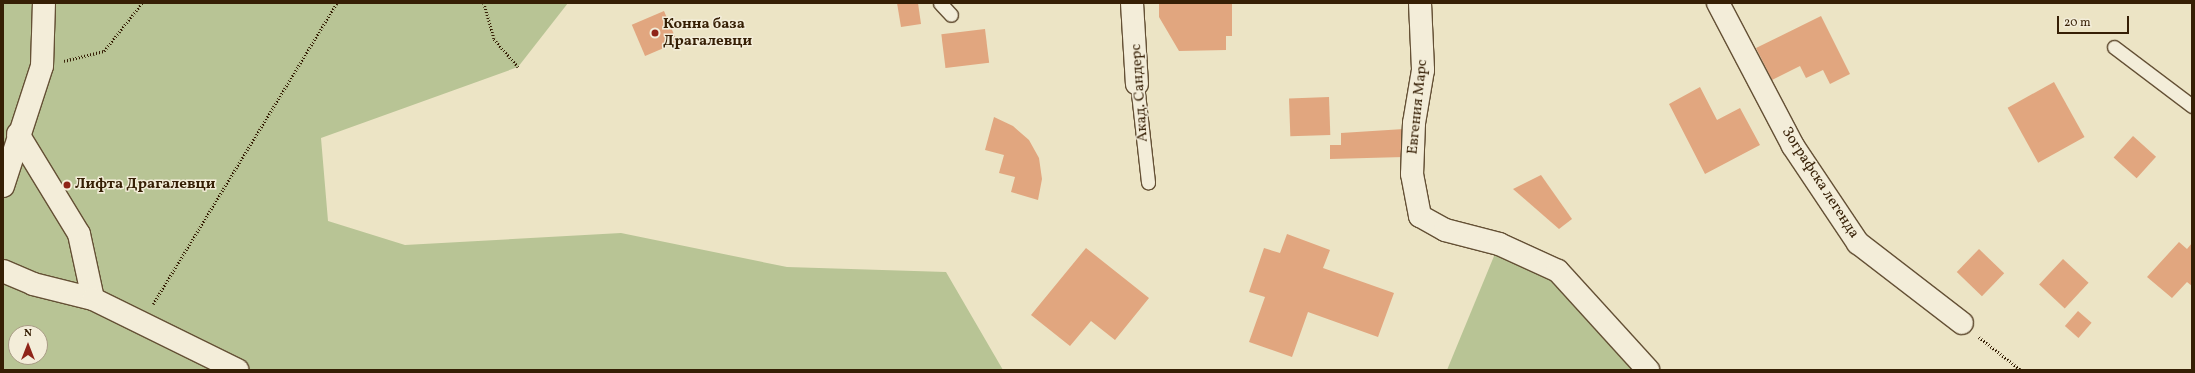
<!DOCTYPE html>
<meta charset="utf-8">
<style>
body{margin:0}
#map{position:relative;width:2195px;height:373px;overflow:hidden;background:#ece4c5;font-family:Vollkorn,serif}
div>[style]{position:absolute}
.green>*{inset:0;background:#b8c495}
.building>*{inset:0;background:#e1a67f;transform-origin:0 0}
.path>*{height:2.5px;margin-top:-1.25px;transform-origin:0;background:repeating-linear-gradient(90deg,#361f05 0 1px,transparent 0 3px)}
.roads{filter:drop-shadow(1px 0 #645035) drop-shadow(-1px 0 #645035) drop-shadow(0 1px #645035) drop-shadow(0 -1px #645035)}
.service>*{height:13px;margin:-6.5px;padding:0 6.5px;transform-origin:6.5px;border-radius:6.5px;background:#f3edd9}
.minor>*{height:22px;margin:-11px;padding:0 11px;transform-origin:11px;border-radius:11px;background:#f3edd9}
.dots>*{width:11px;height:11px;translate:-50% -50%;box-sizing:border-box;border:2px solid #f3edd9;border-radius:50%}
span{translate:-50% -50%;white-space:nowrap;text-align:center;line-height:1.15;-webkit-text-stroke:3px #f3edd9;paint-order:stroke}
.poi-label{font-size:15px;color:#361f05;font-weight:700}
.left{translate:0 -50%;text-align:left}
.street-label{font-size:15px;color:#361f05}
.frame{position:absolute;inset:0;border:4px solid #361f05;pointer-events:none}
.north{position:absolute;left:8px;top:325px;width:40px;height:40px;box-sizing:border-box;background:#f3edd9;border:1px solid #a79b84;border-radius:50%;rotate:0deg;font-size:11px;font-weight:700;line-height:16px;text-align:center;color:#361f05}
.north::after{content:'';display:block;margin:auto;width:14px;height:18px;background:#8f2418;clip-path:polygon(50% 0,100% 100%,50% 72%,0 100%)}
.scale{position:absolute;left:2057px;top:16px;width:72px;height:18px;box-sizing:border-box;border:2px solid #361f05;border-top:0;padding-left:5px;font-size:12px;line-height:14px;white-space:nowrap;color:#361f05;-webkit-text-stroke:3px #f3edd9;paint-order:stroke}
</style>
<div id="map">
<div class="green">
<div style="clip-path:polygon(evenodd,3px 3px,568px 3px,518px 67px,321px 138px,328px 221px,405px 245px,621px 233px,787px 267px,946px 272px,1003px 370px,3px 370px,3px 3px,16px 333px,40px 333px,40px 357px,16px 357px,16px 333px)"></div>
<div style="clip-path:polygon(1499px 244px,1558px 271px,1648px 370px,1447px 370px)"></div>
</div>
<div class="building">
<div style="clip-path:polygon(897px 3px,918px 3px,921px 24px,901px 27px)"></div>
<div style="clip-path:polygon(1159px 3px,1232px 3px,1232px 36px,1226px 36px,1226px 50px,1179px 51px,1159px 17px)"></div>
<div style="left:664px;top:11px;width:34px;height:35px;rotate:67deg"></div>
<div style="clip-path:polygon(1821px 16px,1850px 74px,1830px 84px,1823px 70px,1806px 78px,1800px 66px,1772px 80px,1756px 48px)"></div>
<div style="left:985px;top:29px;width:34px;height:44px;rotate:83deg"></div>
<div style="left:2054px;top:82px;width:63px;height:53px;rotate:61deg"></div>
<div style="clip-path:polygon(1700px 87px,1717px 120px,1740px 108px,1760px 145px,1705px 174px,1669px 104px)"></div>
<div style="left:1329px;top:97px;width:38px;height:40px;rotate:88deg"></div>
<div style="clip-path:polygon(994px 117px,1013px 126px,1029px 140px,1039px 158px,1042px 179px,1038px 200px,1011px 192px,1015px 177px,999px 173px,1004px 155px,985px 150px)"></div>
<div style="clip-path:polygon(1404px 129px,1404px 157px,1330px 159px,1330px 145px,1341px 145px,1341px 133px)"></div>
<div style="left:2133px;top:136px;width:31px;height:29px;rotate:42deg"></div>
<div style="clip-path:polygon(1541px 175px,1572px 219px,1559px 229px,1513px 189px)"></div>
<div style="clip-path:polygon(1287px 234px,1330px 250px,1323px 268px,1394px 293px,1378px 337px,1308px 312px,1292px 357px,1249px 342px,1265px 297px,1249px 292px,1264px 248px,1280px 253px)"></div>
<div style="clip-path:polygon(2179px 242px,2187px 249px,2192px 243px,2192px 286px,2187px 282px,2172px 298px,2147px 277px)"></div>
<div style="clip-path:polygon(1086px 248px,1149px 298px,1115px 340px,1091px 321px,1070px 346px,1031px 315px)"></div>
<div style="left:1979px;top:249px;width:35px;height:32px;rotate:44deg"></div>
<div style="left:2063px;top:259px;width:35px;height:35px;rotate:43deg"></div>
<div style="left:2078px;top:311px;width:18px;height:20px;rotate:41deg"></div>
</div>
<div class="path">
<div style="left:484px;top:3px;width:37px;rotate:74deg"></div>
<div style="left:494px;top:39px;width:37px;rotate:49deg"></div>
<div style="left:64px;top:61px;width:41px;rotate:-14deg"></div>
<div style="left:104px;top:51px;width:61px;rotate:-51.6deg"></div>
<div style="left:153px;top:304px;width:353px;rotate:-58.6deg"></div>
<div style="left:1979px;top:337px;width:53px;rotate:38.2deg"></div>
</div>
<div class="roads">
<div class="service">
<div style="left:940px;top:3px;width:16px;rotate:47deg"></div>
<div style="left:2114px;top:47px;width:98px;rotate:37.1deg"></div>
<div style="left:1137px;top:84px;width:99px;rotate:83.6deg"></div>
</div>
<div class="minor">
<div style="left:1132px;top:3px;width:81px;rotate:86.5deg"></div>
<div style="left:1420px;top:3px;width:67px;rotate:87.4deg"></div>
<div style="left:1423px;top:70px;width:54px;rotate:99.6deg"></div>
<div style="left:1414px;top:123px;width:51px;rotate:92.2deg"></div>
<div style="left:1412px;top:174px;width:43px;rotate:79.2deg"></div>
<div style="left:1420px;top:216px;width:29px;rotate:29deg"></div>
<div style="left:1445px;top:230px;width:56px;rotate:14.5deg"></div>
<div style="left:1499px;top:244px;width:65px;rotate:24.6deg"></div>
<div style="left:1558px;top:271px;width:134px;rotate:47.7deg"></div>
<div style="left:1718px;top:3px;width:161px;rotate:62.3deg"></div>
<div style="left:1793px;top:146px;width:117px;rotate:56.2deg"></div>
<div style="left:1858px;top:243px;width:131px;rotate:37.6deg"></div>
<div style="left:18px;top:134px;width:117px;rotate:58.6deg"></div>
<div style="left:79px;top:234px;width:66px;rotate:77.8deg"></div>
<div style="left:3px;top:186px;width:126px;rotate:-72deg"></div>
<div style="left:42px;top:66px;width:63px;rotate:-88.2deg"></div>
<div style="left:3px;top:271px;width:33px;rotate:23deg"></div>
<div style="left:33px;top:284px;width:62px;rotate:14deg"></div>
<div style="left:93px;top:299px;width:161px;rotate:26.2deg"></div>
</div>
</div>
<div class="dots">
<div style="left:655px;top:33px;background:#8f2418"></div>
<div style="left:67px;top:185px;background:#8f2418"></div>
</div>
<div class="poi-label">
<span class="left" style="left:663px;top:33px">Конна база<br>Драгалевци</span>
<span class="left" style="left:75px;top:185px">Лифта Драгалевци</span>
</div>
<div class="street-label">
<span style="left:1140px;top:93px;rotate:-94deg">Акад. Сандерс</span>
<span style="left:1418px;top:107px;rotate:-84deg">Евгения Марс</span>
<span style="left:1820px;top:183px;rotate:57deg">Зографска легенда</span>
</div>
<div class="frame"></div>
<div class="north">N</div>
<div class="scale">20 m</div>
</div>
